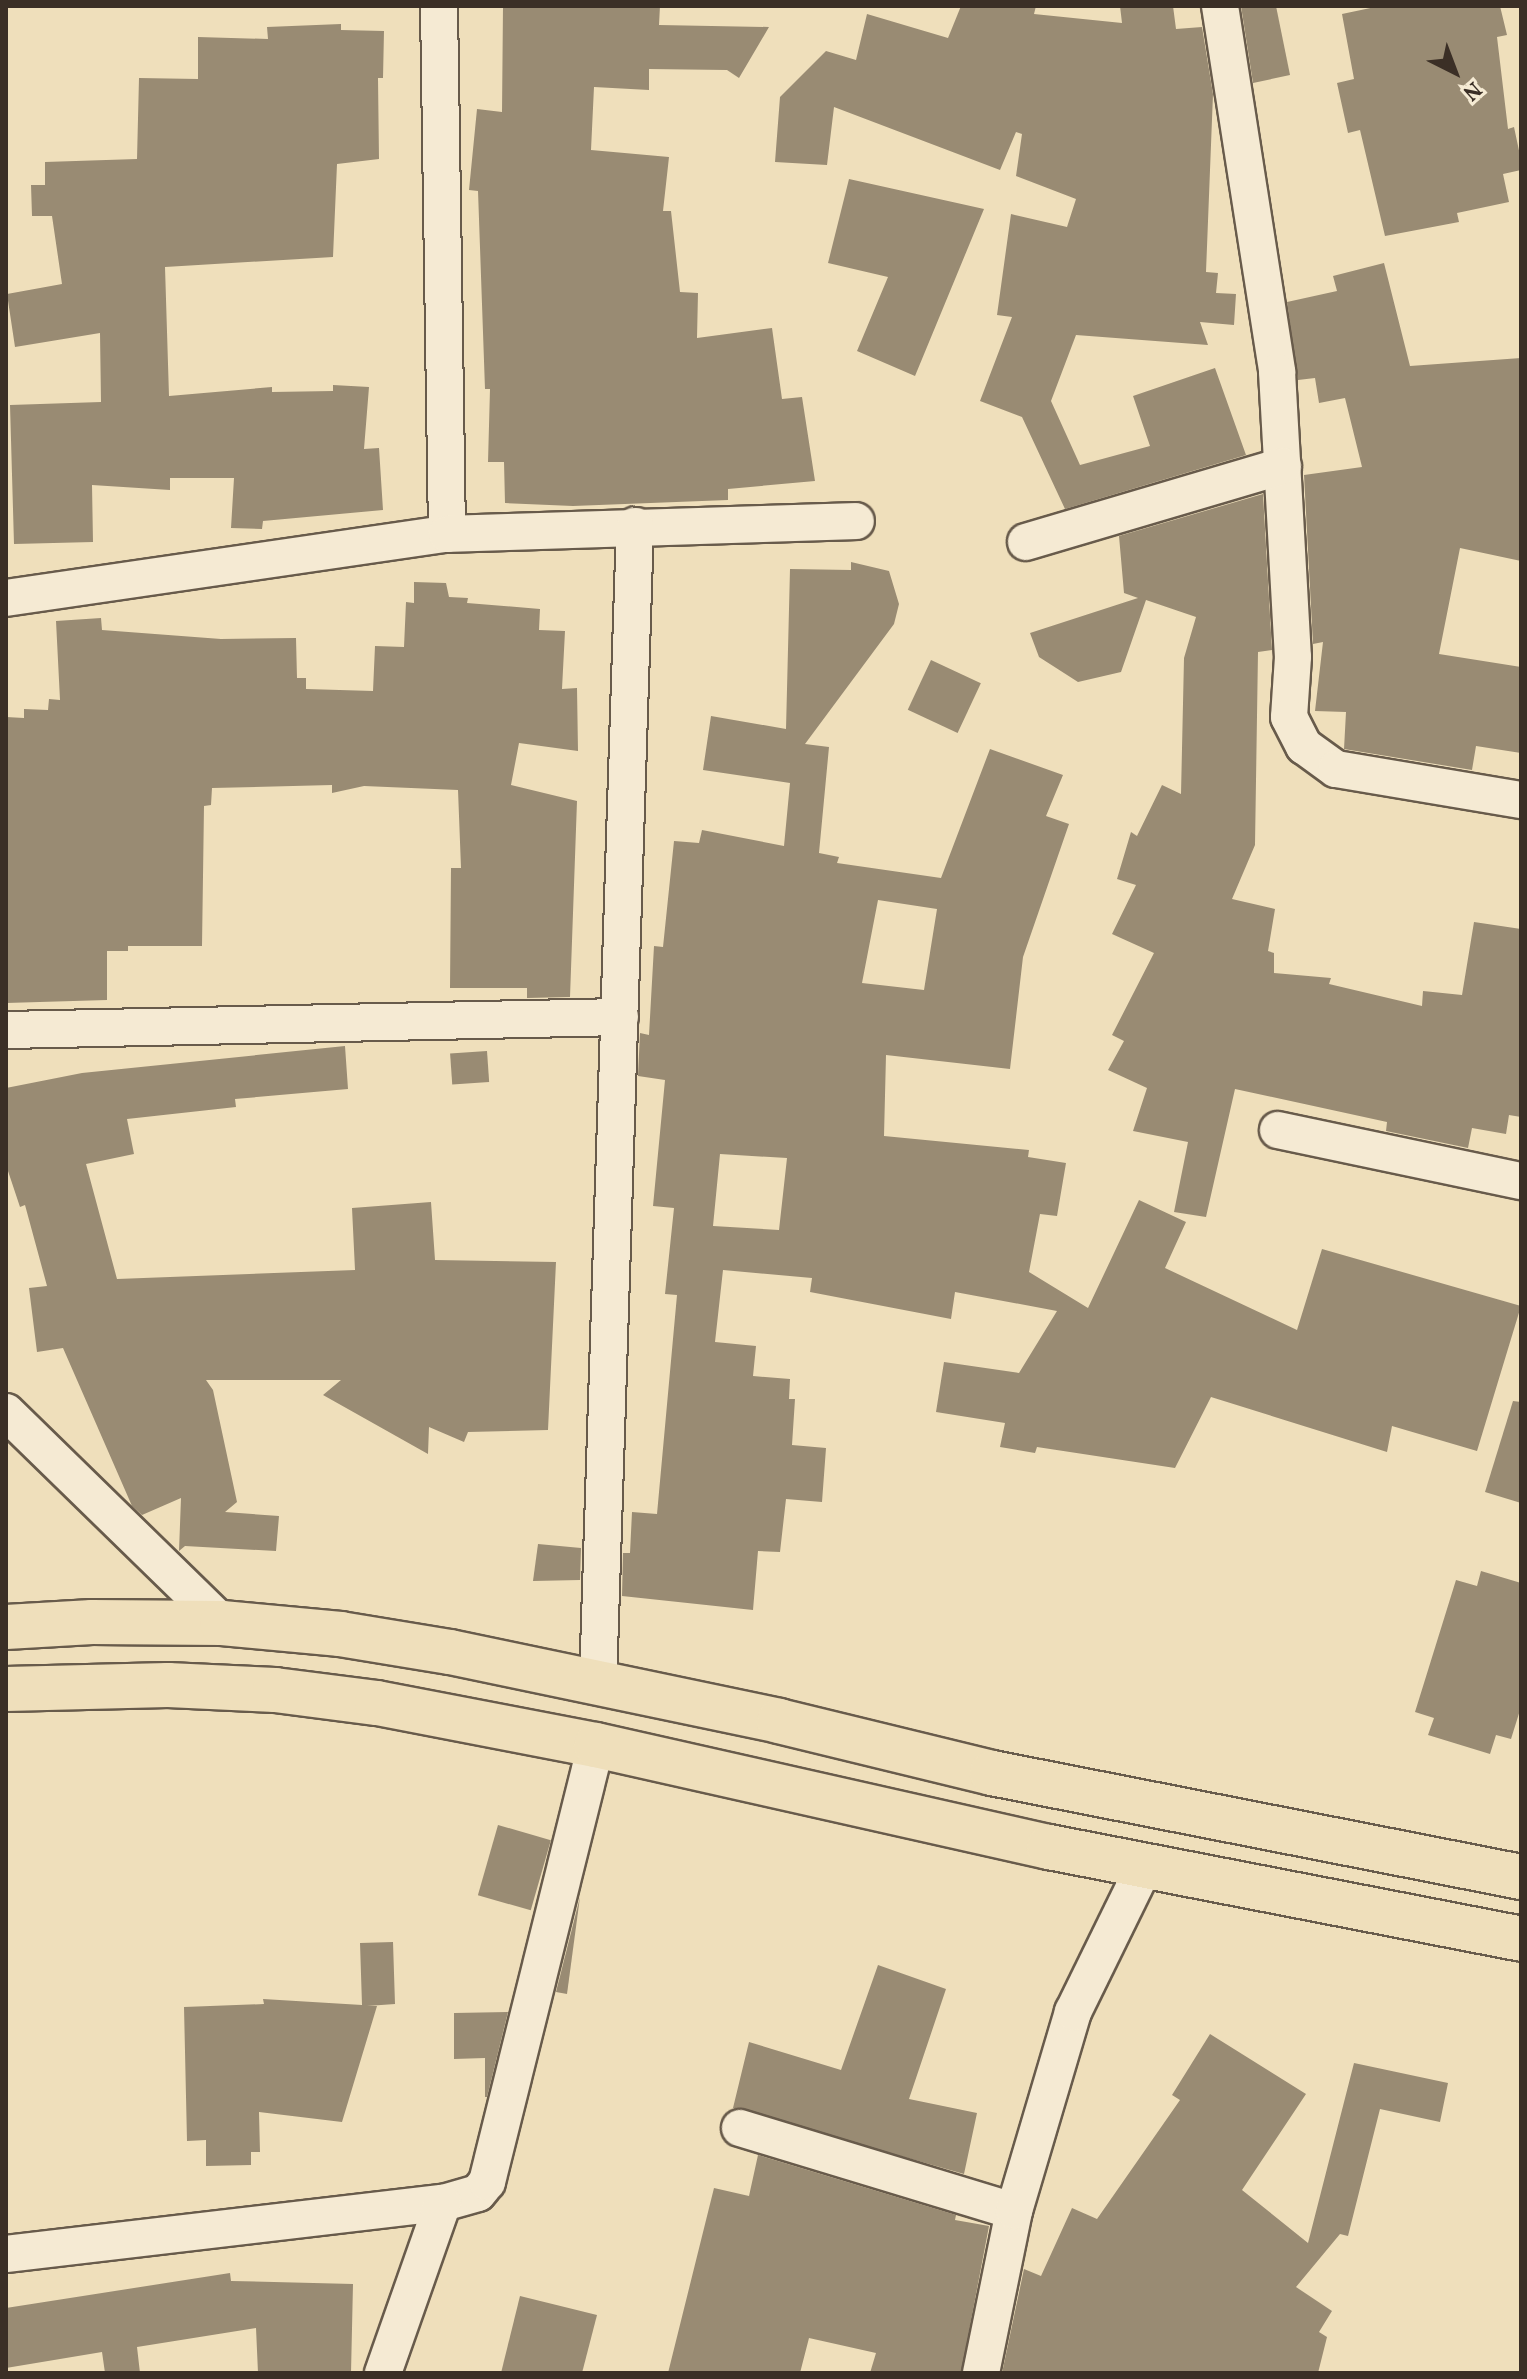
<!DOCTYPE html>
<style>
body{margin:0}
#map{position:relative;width:1527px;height:2379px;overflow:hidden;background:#efdfbb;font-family:Vollkorn,serif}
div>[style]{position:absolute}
.building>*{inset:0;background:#998b73;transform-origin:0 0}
.roads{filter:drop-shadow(2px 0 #685b4b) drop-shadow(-2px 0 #685b4b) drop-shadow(0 2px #685b4b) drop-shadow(0 -2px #685b4b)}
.minor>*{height:36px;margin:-18px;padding:0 18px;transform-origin:18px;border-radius:18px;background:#f5ead3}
.trunk>*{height:44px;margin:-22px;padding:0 22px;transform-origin:22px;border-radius:22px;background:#efdfbb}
span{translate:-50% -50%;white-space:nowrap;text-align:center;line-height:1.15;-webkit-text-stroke:7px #f5ead3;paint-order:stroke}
.frame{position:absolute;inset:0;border:8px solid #3b2f26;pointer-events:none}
.north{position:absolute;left:1415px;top:32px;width:80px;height:80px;-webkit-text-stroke:6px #f5ead3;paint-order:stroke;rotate:138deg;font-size:22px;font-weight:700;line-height:32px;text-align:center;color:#3b2f26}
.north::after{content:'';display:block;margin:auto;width:28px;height:36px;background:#3b2f26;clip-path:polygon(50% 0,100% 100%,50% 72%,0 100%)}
</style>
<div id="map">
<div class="building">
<div style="clip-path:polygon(503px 6px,660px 6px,659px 25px,769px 27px,739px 78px,727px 70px,649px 69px,649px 90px,594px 87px,591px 150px,669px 157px,663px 211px,671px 211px,680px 292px,698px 293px,697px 338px,772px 328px,782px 399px,802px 397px,815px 481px,728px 489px,728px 500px,573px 506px,505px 503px,504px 462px,488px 462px,490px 389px,485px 389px,478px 191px,469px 190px,477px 109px,502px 112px)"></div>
<div style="clip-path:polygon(961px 6px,1036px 6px,1034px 14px,1122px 23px,1120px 6px,1173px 6px,1176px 29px,1202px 27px,1213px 94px,1206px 272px,1218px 273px,1216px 293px,1236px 294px,1234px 325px,1200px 322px,1208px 345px,1076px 335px,1051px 401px,1080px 465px,1150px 446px,1133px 396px,1215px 368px,1246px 455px,1065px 509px,1022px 417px,980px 401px,1012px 317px,997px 315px,1011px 214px,1067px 227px,1076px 199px,1016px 176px,1022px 134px,1016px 132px,1000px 170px,834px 107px,827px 165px,775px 162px,780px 97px,826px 51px,856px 60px,867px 14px,948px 38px)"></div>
<div style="clip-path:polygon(1241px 6px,1276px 6px,1290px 75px,1253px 83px)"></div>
<div style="clip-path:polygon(1380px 6px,1500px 6px,1507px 35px,1497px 37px,1508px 129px,1514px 127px,1521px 160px,1521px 170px,1503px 174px,1509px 202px,1457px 213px,1459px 222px,1385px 236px,1360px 130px,1348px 133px,1337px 83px,1354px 79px,1342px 14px)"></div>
<div style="clip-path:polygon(341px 24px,341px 30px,384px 31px,383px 78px,378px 78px,379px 159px,337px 164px,333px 257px,165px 267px,169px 396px,272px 387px,272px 392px,333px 391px,333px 385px,369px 387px,364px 449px,379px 448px,383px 510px,263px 521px,262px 529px,231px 528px,234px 478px,170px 478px,170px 490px,92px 485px,93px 542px,14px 544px,10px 405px,101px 402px,100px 333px,15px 347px,7px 294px,62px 284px,52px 216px,32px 216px,31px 185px,45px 185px,45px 162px,137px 159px,139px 78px,198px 79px,198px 37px,268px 39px,267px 27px)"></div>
<div style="clip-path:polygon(849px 179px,984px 209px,915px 376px,857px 351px,888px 277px,828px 263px)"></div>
<div style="clip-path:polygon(1384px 263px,1410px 366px,1521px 358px,1521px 561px,1460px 548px,1439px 654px,1521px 667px,1521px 753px,1476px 746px,1472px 770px,1344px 749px,1346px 712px,1315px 711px,1323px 642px,1313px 644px,1304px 475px,1362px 467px,1345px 398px,1319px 403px,1315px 378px,1298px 380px,1287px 302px,1337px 291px,1333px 276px)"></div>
<div style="clip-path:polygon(1263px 494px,1272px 650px,1258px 652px,1255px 845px,1232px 899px,1275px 909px,1268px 951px,1274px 953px,1274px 973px,1331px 978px,1329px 984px,1422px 1006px,1423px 991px,1462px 995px,1474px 922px,1521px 929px,1521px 1117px,1509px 1115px,1506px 1134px,1472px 1128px,1468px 1148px,1386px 1131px,1387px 1122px,1235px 1089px,1206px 1217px,1174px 1212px,1188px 1142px,1133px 1131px,1147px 1088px,1108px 1070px,1124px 1041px,1112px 1035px,1154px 953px,1112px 934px,1136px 885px,1117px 879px,1131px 832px,1137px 836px,1162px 785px,1181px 794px,1184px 658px,1196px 617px,1146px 600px,1121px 672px,1078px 682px,1039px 657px,1030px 633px,1138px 598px,1124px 593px,1119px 536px)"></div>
<div style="clip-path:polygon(evenodd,851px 562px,889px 571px,899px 604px,894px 624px,805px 744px,829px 747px,819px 853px,839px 857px,837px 863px,941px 878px,990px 749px,1063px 775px,1046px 816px,1069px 824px,1023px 957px,1010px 1069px,886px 1055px,884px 1136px,1029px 1150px,1028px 1157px,1066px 1163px,1057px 1216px,1040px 1214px,1029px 1272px,1088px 1308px,1139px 1200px,1186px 1222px,1165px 1268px,1297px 1330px,1322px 1249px,1521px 1306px,1477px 1451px,1392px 1426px,1387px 1452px,1211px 1397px,1175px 1468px,1037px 1447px,1035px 1453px,1000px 1447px,1005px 1423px,936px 1412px,944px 1362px,1019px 1373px,1057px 1311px,955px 1292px,951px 1319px,810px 1292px,812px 1278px,723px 1270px,715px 1342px,756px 1346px,753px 1376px,790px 1379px,789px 1399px,795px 1399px,792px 1445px,826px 1448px,822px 1502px,786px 1499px,780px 1552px,758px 1551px,753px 1610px,622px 1596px,623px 1553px,630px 1553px,632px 1512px,657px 1514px,677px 1295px,665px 1294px,674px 1208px,653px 1206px,665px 1080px,638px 1076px,640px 1033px,649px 1035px,654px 946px,663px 947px,674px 841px,699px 843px,702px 830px,784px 846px,790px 783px,703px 770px,711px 716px,786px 729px,790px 569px,851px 570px,851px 562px,878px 900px,937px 909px,924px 990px,862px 983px,878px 900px,851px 562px,720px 1154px,787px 1158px,779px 1230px,713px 1226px,720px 1154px)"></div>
<div style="clip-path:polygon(414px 582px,446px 583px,449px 597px,468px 598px,467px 603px,540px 609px,539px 630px,565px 631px,562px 689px,577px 688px,578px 751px,519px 743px,511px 785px,577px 801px,570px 997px,527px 998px,527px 988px,450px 988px,451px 868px,461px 868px,458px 790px,364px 786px,332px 793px,332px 785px,212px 788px,211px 805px,204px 806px,202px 946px,128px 946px,128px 951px,107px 951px,107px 1000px,6px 1003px,6px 717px,24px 718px,24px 709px,48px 710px,49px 699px,60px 700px,56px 621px,101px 618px,102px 630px,221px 639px,296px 638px,297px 678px,306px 678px,306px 689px,373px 691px,375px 646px,404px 647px,406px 602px,414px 603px)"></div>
<div style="left:931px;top:660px;width:55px;height:55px;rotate:25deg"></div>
<div style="clip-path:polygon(345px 1046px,348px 1089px,235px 1099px,236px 1107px,127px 1119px,134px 1154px,86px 1164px,117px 1279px,355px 1270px,352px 1208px,431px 1202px,435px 1260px,556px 1262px,548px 1430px,468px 1432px,464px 1442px,429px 1427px,428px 1454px,323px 1395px,341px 1380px,206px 1380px,213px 1390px,237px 1502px,225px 1512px,279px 1516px,276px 1551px,185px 1546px,179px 1551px,181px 1498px,142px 1515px,132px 1506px,63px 1348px,37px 1352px,29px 1288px,47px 1286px,25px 1205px,20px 1207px,6px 1165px,6px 1088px,82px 1073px)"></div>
<div style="left:487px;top:1051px;width:31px;height:37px;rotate:86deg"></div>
<div style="clip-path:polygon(1513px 1401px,1521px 1402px,1521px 1503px,1485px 1492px)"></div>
<div style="clip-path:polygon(538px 1544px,581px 1548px,580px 1580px,533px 1581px)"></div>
<div style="clip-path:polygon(1481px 1571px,1521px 1583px,1521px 1707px,1511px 1739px,1496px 1735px,1490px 1754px,1428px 1735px,1434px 1718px,1415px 1712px,1456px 1580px,1477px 1586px)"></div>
<div style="left:498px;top:1825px;width:55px;height:73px;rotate:16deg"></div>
<div style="clip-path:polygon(580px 1897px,567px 1994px,556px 1992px)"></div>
<div style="clip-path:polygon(393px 1942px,395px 2004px,367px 2006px,377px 2006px,342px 2122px,259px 2112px,260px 2152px,251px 2152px,251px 2165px,206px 2166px,206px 2140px,187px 2141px,184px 2007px,264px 2004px,263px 1999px,362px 2005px,360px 1943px)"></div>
<div style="clip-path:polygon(878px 1965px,946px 1989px,909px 2099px,977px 2113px,964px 2174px,733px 2108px,749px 2042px,841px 2070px)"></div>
<div style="clip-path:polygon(508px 2012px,487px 2097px,485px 2097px,485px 2058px,454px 2059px,454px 2013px)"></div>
<div style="clip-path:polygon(1210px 2034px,1306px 2094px,1242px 2190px,1308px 2243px,1354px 2063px,1448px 2083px,1440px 2122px,1380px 2109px,1348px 2236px,1340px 2234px,1296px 2287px,1332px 2311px,1319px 2332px,1327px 2337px,1318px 2373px,1002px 2373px,1024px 2269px,1041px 2276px,1072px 2208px,1097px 2219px,1180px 2100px,1172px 2095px)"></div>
<div style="clip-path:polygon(758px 2155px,956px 2215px,955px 2220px,989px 2226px,961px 2373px,870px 2373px,876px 2353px,809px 2338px,800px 2373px,668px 2373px,714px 2188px,749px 2196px)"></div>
<div style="clip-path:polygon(230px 2273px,231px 2281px,353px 2284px,351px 2373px,258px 2373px,256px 2328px,137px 2347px,140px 2373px,105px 2373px,102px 2352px,6px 2368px,6px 2308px)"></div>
<div style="clip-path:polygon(520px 2296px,597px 2315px,582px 2373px,501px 2373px)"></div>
</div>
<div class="roads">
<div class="minor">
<div style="left:439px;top:6px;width:528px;rotate:89.13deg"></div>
<div style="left:1220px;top:6px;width:370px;rotate:81.1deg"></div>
<div style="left:1277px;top:372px;width:285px;rotate:86.8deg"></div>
<div style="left:1293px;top:657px;width:60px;rotate:93.8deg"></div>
<div style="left:1289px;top:717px;width:33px;rotate:63deg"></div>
<div style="left:1304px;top:746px;width:39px;rotate:36deg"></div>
<div style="left:1336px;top:769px;width:188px;rotate:9.5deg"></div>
<div style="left:1026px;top:542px;width:268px;rotate:-16.5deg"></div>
<div style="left:6px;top:598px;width:446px;rotate:-8.3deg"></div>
<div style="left:447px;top:534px;width:409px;rotate:-1.8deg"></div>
<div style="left:6px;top:1030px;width:614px;rotate:-1.21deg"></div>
<div style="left:1278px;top:1130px;width:248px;rotate:11.9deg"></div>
<div style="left:6px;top:1412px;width:302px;rotate:44.3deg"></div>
<div style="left:598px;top:1683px;width:1158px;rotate:-88.17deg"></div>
<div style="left:740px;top:2128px;width:286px;rotate:16.9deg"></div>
<div style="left:6px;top:2254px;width:440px;rotate:-6.7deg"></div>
<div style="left:443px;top:2203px;width:36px;rotate:-16deg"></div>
<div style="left:478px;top:2193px;width:14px;rotate:-51deg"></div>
<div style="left:487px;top:2182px;width:450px;rotate:-76deg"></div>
<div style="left:383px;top:2373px;width:180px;rotate:-70.6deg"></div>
<div style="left:981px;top:2373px;width:165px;rotate:-78.5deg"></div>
<div style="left:1014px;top:2211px;width:208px;rotate:-73.5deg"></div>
<div style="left:1073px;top:2012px;width:164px;rotate:-63.9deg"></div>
</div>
<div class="trunk">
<div style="left:6px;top:1627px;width:86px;rotate:-3.3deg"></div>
<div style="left:92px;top:1622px;width:130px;rotate:0.4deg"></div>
<div style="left:222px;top:1623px;width:119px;rotate:5.3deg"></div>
<div style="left:340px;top:1634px;width:111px;rotate:9.3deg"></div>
<div style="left:450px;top:1652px;width:336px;rotate:11.8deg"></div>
<div style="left:779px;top:1721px;width:219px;rotate:13.7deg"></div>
<div style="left:992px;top:1773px;width:539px;rotate:11.12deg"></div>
<div style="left:6px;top:1689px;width:162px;rotate:-1.4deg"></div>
<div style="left:168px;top:1685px;width:107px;rotate:2.7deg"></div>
<div style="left:275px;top:1690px;width:103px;rotate:7.3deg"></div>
<div style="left:377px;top:1703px;width:223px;rotate:10.9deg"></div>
<div style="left:596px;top:1745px;width:464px;rotate:12.7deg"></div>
<div style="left:1049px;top:1847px;width:481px;rotate:11deg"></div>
</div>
</div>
<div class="frame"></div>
<div class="north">N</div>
</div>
